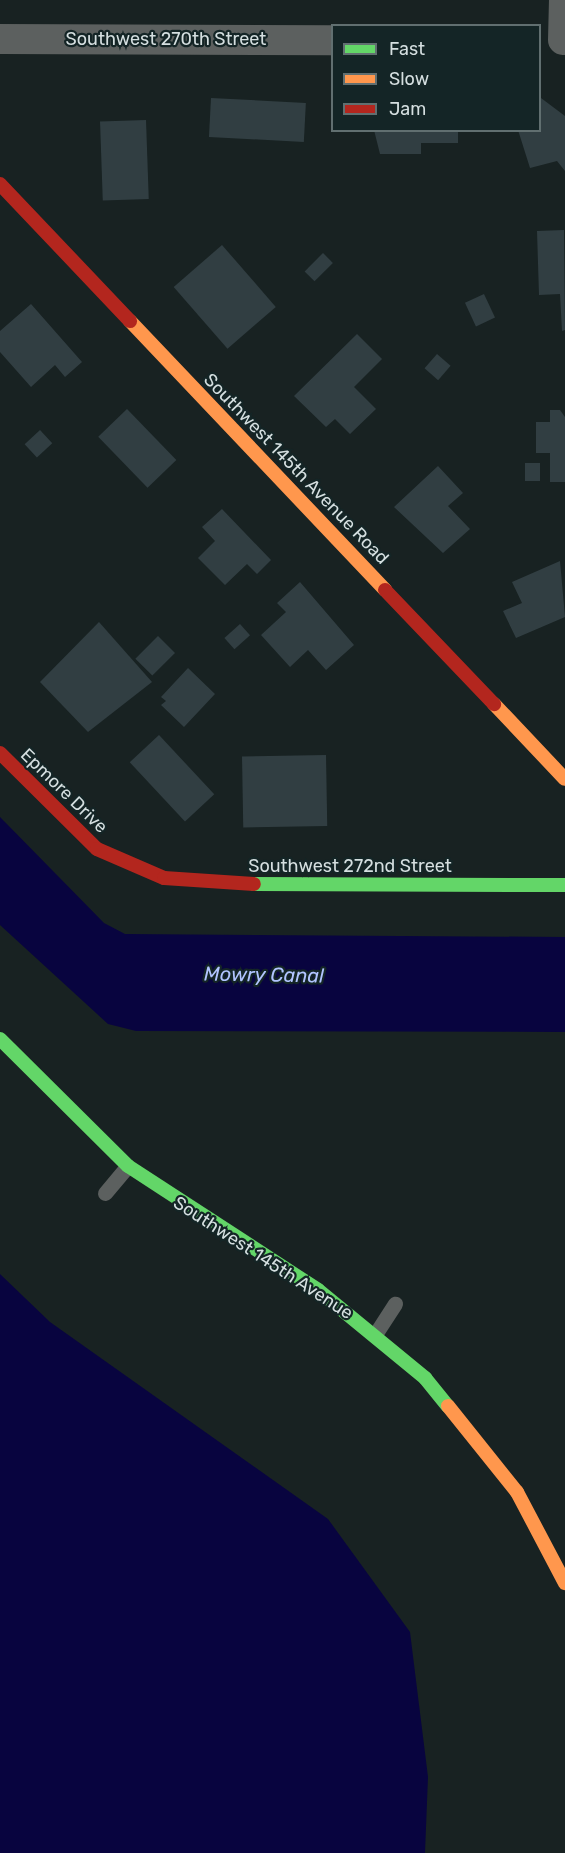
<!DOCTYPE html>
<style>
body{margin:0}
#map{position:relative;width:565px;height:1853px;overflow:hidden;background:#182222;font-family:Rubik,sans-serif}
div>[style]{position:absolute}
.water>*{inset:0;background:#08043f}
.building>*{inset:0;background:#313e42;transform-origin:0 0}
.lane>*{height:15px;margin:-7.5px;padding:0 7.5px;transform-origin:7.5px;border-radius:7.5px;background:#5c605f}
.street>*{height:30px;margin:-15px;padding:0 15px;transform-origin:15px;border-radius:15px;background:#5c605f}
.fast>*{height:14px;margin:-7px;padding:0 7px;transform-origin:7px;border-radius:7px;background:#63d668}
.slow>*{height:14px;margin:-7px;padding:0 7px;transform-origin:7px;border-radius:7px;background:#ff974d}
.jam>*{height:14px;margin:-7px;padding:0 7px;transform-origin:7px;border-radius:7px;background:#b3261e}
span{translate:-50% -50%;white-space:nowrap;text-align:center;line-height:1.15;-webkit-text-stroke:4.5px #142526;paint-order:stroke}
.street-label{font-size:18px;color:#d5dfe0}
.water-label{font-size:20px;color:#b1c4ff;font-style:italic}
.legend{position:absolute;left:331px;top:24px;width:210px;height:108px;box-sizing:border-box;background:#142526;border:2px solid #616f70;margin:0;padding:8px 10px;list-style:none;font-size:18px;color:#d5dfe0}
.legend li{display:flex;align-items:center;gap:12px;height:30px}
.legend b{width:30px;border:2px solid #616f70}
</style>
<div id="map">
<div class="water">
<div style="clip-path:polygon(0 817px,104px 923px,125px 934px,565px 937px,565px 1032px,136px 1031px,108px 1024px,0 925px)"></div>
<div style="clip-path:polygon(0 1274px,50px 1322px,328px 1519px,410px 1632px,428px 1777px,425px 1853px,0 1853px)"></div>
</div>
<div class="building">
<div style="left:211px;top:98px;width:95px;height:39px;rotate:3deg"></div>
<div style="clip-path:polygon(541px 98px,565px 116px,565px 171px,557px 161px,530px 168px,518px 130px,540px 130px)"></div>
<div style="left:146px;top:120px;width:79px;height:46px;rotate:88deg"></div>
<div style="clip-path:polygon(374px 130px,458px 130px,458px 143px,421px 143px,421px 154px,380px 154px)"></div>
<div style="clip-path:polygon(564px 230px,565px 330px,562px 331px,560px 294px,539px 295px,537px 231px)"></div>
<div style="left:222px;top:245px;width:82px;height:64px;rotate:49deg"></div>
<div style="left:323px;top:253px;width:14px;height:26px;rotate:45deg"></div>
<div style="left:484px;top:294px;width:26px;height:21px;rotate:65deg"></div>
<div style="clip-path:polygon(31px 304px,82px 362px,65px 377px,55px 365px,31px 387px,0 352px,0 331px)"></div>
<div style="clip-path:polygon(357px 334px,382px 359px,354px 387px,376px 409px,350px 434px,335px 419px,326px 427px,294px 396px)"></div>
<div style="left:437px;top:354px;width:18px;height:19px;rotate:41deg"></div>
<div style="left:127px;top:409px;width:71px;height:40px;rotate:46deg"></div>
<div style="clip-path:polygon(550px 410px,560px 410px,565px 417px,565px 482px,550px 482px,550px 453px,536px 453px,536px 422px,550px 422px)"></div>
<div style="left:40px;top:430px;width:18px;height:21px;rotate:47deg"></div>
<div style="left:525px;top:463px;width:15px;height:18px"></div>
<div style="clip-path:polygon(438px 466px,463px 493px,448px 506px,470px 529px,443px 553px,394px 507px)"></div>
<div style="clip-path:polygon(222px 509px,271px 560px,257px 574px,247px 564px,225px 585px,198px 558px,215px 541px,202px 527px)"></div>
<div style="clip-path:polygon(560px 561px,565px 617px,516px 638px,503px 611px,522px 603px,512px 582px)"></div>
<div style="clip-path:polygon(300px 582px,354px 645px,326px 670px,308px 650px,290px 667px,261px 635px,286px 612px,277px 603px)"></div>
<div style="clip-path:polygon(99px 622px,152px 682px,88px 732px,40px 682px)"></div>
<div style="left:240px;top:624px;width:15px;height:21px;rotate:48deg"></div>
<div style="left:158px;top:636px;width:24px;height:32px;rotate:45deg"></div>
<div style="clip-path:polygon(188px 668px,215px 694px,184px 727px,161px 705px,166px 701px,161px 697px)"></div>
<div style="left:159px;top:735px;width:81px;height:40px;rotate:47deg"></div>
<div style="left:326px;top:755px;width:71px;height:84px;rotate:89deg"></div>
</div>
<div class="lane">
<div style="left:105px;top:1193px;width:35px;rotate:-50deg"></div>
<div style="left:376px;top:1333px;width:35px;rotate:-57deg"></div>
</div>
<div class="street">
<div style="left:0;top:39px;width:332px;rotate:0.2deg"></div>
<div style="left:563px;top:40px;width:40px;rotate:-88.6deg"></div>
</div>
<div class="fast">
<div style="left:254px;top:884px;width:311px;rotate:0.2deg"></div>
<div style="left:0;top:1039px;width:180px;rotate:44.8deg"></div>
<div style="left:128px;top:1166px;width:227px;rotate:33.1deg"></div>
<div style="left:318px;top:1290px;width:139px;rotate:39.4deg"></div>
<div style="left:425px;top:1378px;width:36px;rotate:51deg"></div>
</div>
<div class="slow">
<div style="left:130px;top:321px;width:371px;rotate:46.5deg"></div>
<div style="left:494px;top:704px;width:103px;rotate:46.6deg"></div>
<div style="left:448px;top:1406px;width:110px;rotate:51.3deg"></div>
<div style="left:517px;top:1492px;width:103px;rotate:62.2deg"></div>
</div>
<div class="jam">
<div style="left:0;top:184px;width:189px;rotate:46.5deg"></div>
<div style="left:385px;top:590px;width:158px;rotate:46.3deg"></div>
<div style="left:0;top:753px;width:136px;rotate:44.7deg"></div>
<div style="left:97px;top:849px;width:73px;rotate:23.4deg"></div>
<div style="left:164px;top:878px;width:90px;rotate:3.8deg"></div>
</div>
<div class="street-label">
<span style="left:166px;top:39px">Southwest 270th Street</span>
<span style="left:296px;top:469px;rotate:46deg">Southwest 145th Avenue Road</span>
<span style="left:64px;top:791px;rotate:44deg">Epmore Drive</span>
<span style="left:350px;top:866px">Southwest 272nd Street</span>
<span style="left:263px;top:1258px;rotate:33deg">Southwest 145th Avenue</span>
</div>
<div class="water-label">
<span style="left:264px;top:975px;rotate:1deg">Mowry Canal</span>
</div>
<ul class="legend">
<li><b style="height:8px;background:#63d668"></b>Fast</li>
<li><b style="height:8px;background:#ff974d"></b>Slow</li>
<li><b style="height:8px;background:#b3261e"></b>Jam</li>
</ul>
</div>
